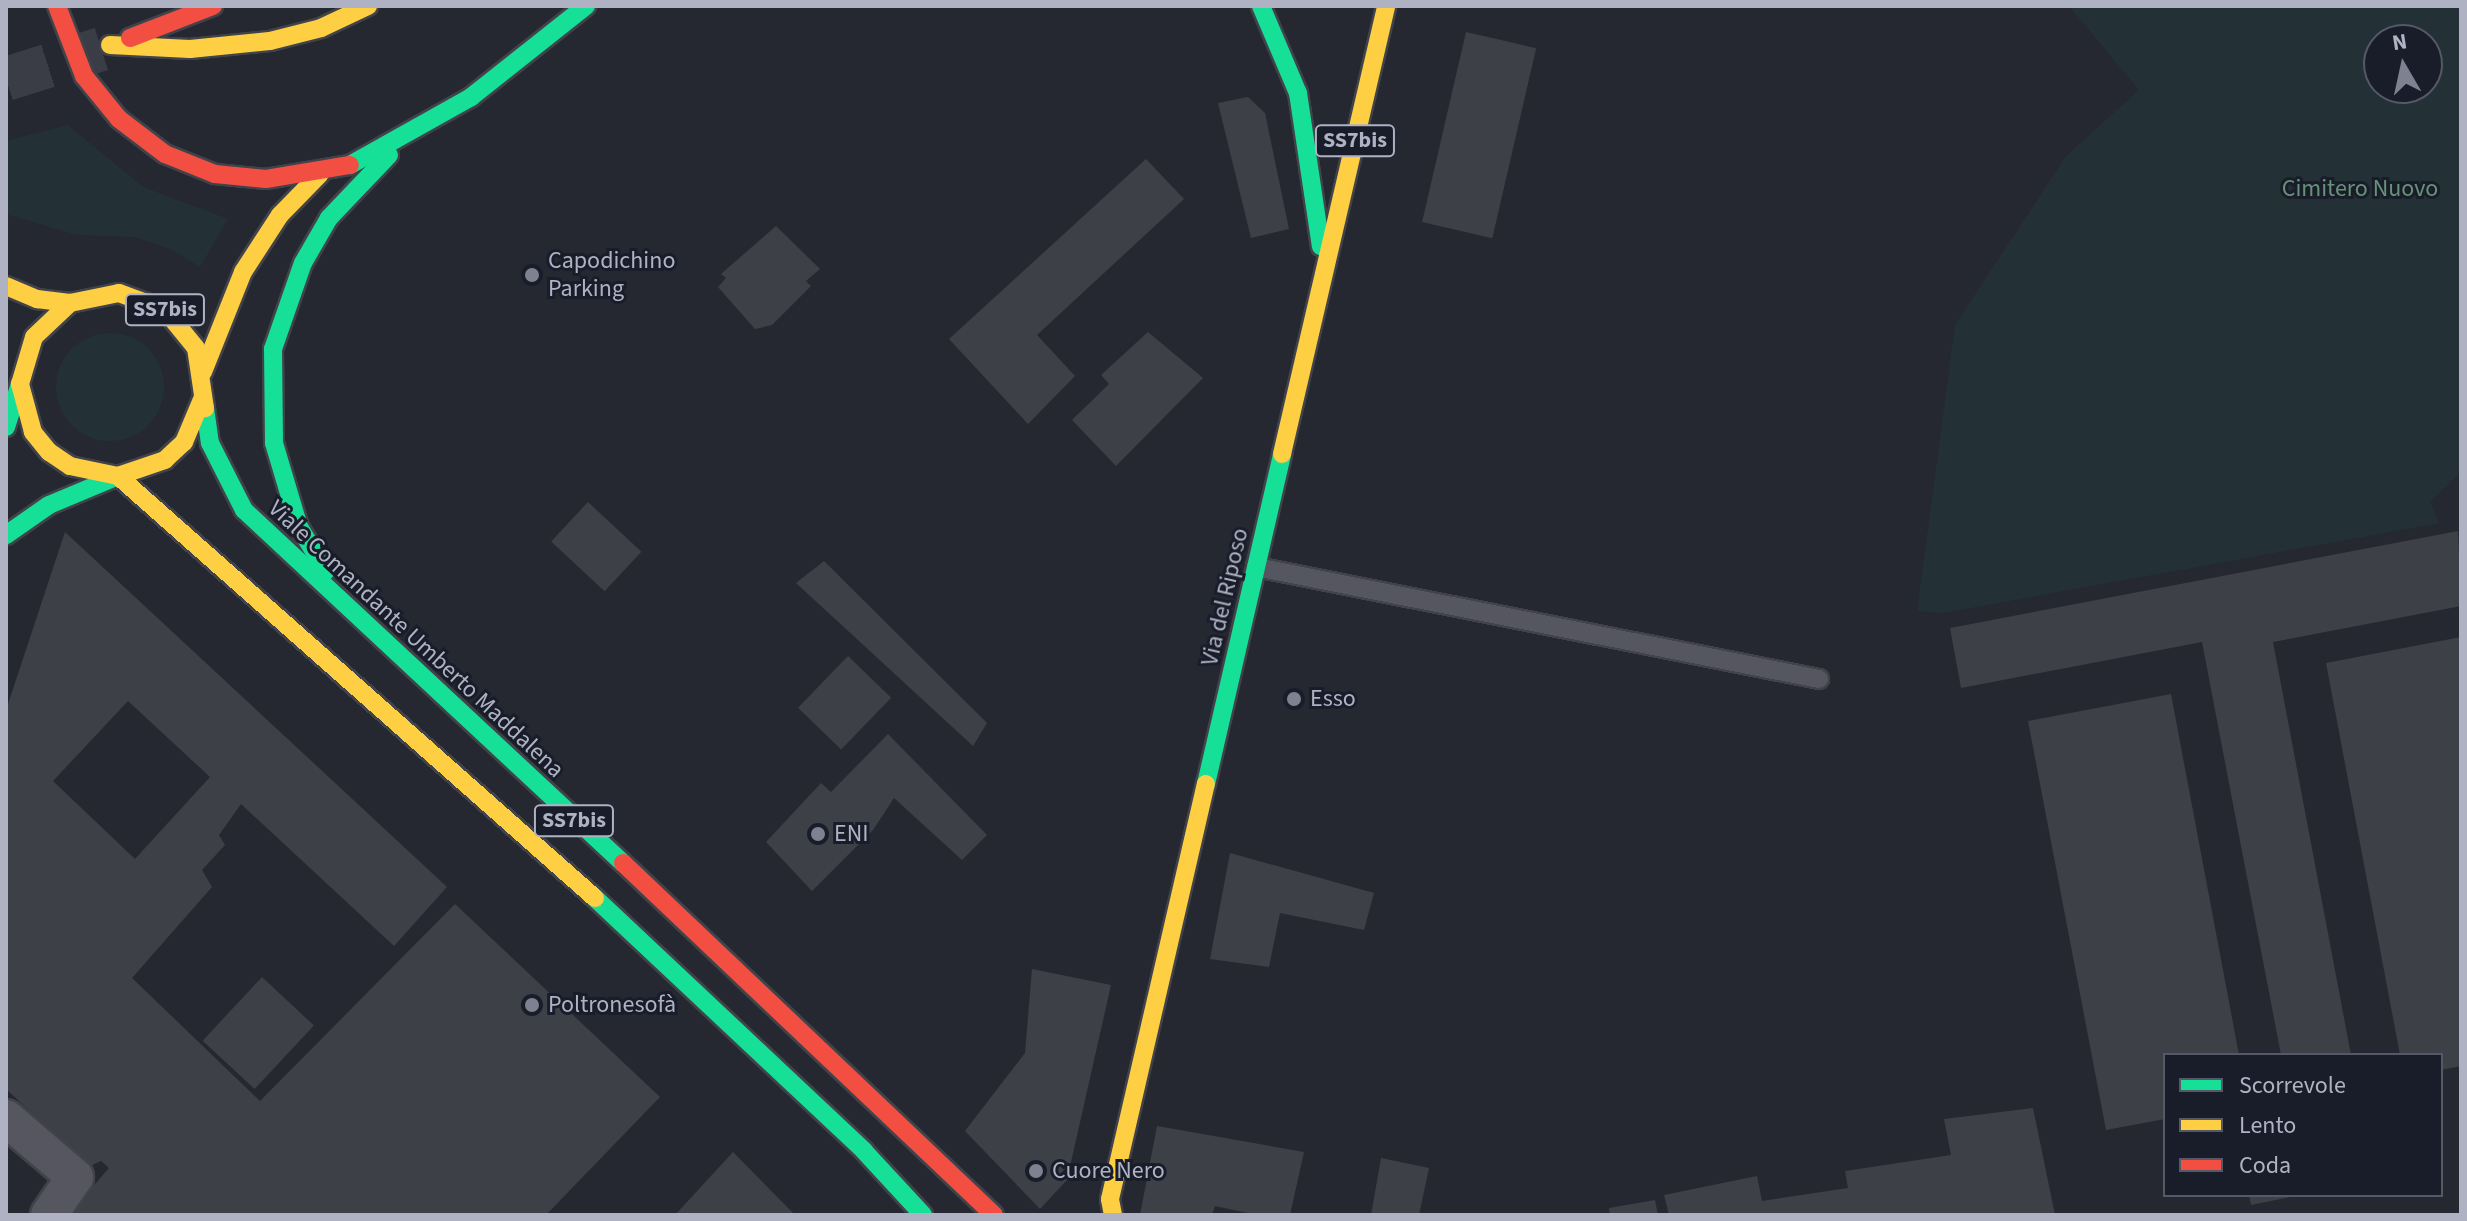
<!DOCTYPE html>
<meta charset="utf-8">
<style>
body{margin:0}
#map{position:relative;width:2467px;height:1221px;overflow:hidden;background:#252830;font-family:"Source Sans 3",sans-serif}
div>[style]{position:absolute}
.green>*{inset:0;background:#233136}
.round{border-radius:50%}
.building>*{inset:0;background:#3e4048;transform-origin:0 0}
.highway-tunnel>*{height:44px;margin-top:-22px;transform-origin:0;background:repeating-linear-gradient(90deg,#3a3d46 0 44px,transparent 0 66px)}
.roads{filter:drop-shadow(2px 0 #41434a) drop-shadow(-2px 0 #41434a) drop-shadow(0 2px #41434a) drop-shadow(0 -2px #41434a)}
.lane>*{height:18px;margin:-9px;padding:0 9px;transform-origin:9px;border-radius:9px;background:#55565f}
.street>*{height:36px;margin:-18px;padding:0 18px;transform-origin:18px;border-radius:18px;background:#55565f}
.fast>*{height:18px;margin:-9px;padding:0 9px;transform-origin:9px;border-radius:9px;background:#16e098}
.slow>*{height:18px;margin:-9px;padding:0 9px;transform-origin:9px;border-radius:9px;background:#ffcf43}
.jam>*{height:18px;margin:-9px;padding:0 9px;transform-origin:9px;border-radius:9px;background:#f24e42}
.dots>*{width:22px;height:22px;translate:-50% -50%;box-sizing:border-box;border:4px solid #191d2a;border-radius:50%}
span{translate:-50% -50%;white-space:nowrap;text-align:center;line-height:1.15;-webkit-text-stroke:6px #191d2a;paint-order:stroke}
.shield-label span{padding:2px 6px;background:#191d2a;border:2px solid;border-radius:6px;-webkit-text-stroke-width:0}
.shield-label{font-size:22px;color:#aeb2c3;font-weight:700}
.park-label{font-size:24px;color:#679179}
.poi-label{font-size:24px;color:#aeb2c3}
.left{translate:0 -50%;text-align:left}
.street-label{font-size:24px;color:#aeb2c3}
.frame{position:absolute;inset:0;border:8px solid #aeb2c3;pointer-events:none}
.legend{position:absolute;left:2163px;top:1053px;width:280px;height:144px;box-sizing:border-box;background:#191d2a;border:2px solid #555967;margin:0;padding:10px 14px;list-style:none;font-size:24px;color:#aeb2c3}
.legend li{display:flex;align-items:center;gap:16px;height:40px}
.legend b{width:40px;border:2px solid #555967}
.north{position:absolute;left:2363px;top:24px;width:80px;height:80px;box-sizing:border-box;background:#191d2a;border:2px solid #555967;border-radius:50%;rotate:351deg;font-size:22px;font-weight:700;line-height:32px;text-align:center;color:#aeb2c3}
.north::after{content:'';display:block;margin:auto;width:28px;height:36px;background:#7e8290;clip-path:polygon(50% 0,100% 100%,50% 72%,0 100%)}
</style>
<div id="map">
<div class="green">
<div style="clip-path:polygon(evenodd,2069px 6px,2461px 6px,2461px 472px,2430px 502px,2439px 523px,1943px 613px,1917px 611px,1955px 325px,2066px 156px,2139px 90px,2069px 6px,2379px 40px,2427px 40px,2427px 88px,2379px 88px,2379px 40px)"></div>
<div style="clip-path:polygon(68px 125px,143px 187px,228px 219px,200px 267px,175px 251px,135px 237px,77px 235px,6px 214px,6px 141px)"></div>
<div class="round" style="left:56px;top:333px;width:108px;height:108px"></div>
</div>
<div class="building">
<div style="left:1466px;top:32px;width:72px;height:195px;rotate:13deg"></div>
<div style="clip-path:polygon(1248px 97px,1265px 113px,1289px 229px,1251px 238px,1218px 103px)"></div>
<div style="clip-path:polygon(1146px 159px,1184px 199px,1037px 335px,1075px 376px,1028px 424px,949px 339px)"></div>
<div style="clip-path:polygon(776px 226px,820px 269px,806px 281px,811px 286px,772px 325px,755px 329px,718px 287px,726px 278px,721px 274px)"></div>
<div style="clip-path:polygon(1148px 332px,1203px 378px,1116px 466px,1072px 420px,1109px 384px,1101px 375px)"></div>
<div style="left:588px;top:502px;width:73px;height:54px;rotate:43deg"></div>
<div style="clip-path:polygon(2458px 531px,2461px 606px,2273px 642px,2351px 1055px,2281px 1055px,2202px 642px,1961px 688px,1950px 628px)"></div>
<div style="clip-path:polygon(evenodd,65px 532px,447px 887px,394px 946px,241px 804px,219px 835px,225px 845px,202px 870px,212px 887px,132px 978px,260px 1101px,455px 904px,660px 1097px,546px 1215px,68px 1215px,109px 1168px,101px 1161px,90px 1166px,6px 1089px,6px 710px,65px 532px,128px 701px,210px 777px,135px 859px,53px 781px,128px 701px)"></div>
<div style="clip-path:polygon(824px 561px,987px 723px,973px 746px,796px 583px)"></div>
<div style="clip-path:polygon(2461px 637px,2461px 1066px,2441px 1070px,2441px 1055px,2400px 1055px,2326px 663px)"></div>
<div style="left:848px;top:656px;width:60px;height:72px;rotate:44deg"></div>
<div style="clip-path:polygon(2171px 694px,2239px 1055px,2165px 1055px,2165px 1119px,2106px 1130px,2028px 721px)"></div>
<div style="clip-path:polygon(888px 734px,987px 835px,962px 860px,894px 798px,873px 830px,812px 891px,766px 842px,821px 783px,831px 792px)"></div>
<div style="clip-path:polygon(1230px 853px,1374px 893px,1364px 930px,1280px 913px,1269px 967px,1210px 959px)"></div>
<div style="clip-path:polygon(1032px 969px,1111px 985px,1067px 1180px,1040px 1209px,965px 1131px,1025px 1053px)"></div>
<div style="left:262px;top:977px;width:71px;height:87px;rotate:43deg"></div>
<div style="clip-path:polygon(2033px 1108px,2055px 1215px,1669px 1215px,1664px 1195px,1757px 1176px,1762px 1201px,1848px 1188px,1845px 1171px,1951px 1155px,1944px 1119px)"></div>
<div style="clip-path:polygon(1157px 1126px,1304px 1152px,1290px 1215px,1257px 1215px,1215px 1206px,1212px 1215px,1140px 1215px)"></div>
<div style="clip-path:polygon(733px 1152px,795px 1215px,675px 1215px)"></div>
<div style="clip-path:polygon(1381px 1158px,1429px 1168px,1419px 1215px,1371px 1215px)"></div>
<div style="clip-path:polygon(2249px 1195px,2295px 1195px,2295px 1196px,2251px 1205px)"></div>
<div style="clip-path:polygon(1655px 1200px,1658px 1215px,1610px 1215px,1609px 1208px)"></div>
</div>
<div class="highway-tunnel">
<div style="left:6px;top:79px;width:100px;rotate:-17.5deg"></div>
</div>
<div class="roads">
<div class="lane">
<div style="left:1256px;top:567px;width:574px;rotate:11.25deg"></div>
</div>
<div class="street">
<div style="left:6px;top:1118px;width:91px;rotate:40.5deg"></div>
<div style="left:75px;top:1177px;width:46px;rotate:124.4deg"></div>
</div>
<div class="fast">
<div style="left:1261px;top:6px;width:95px;rotate:67deg"></div>
<div style="left:1298px;top:93px;width:155px;rotate:81.5deg"></div>
<div style="left:350px;top:165px;width:139px;rotate:-29.3deg"></div>
<div style="left:471px;top:97px;width:147px;rotate:-38.4deg"></div>
<div style="left:205px;top:408px;width:35px;rotate:82deg"></div>
<div style="left:210px;top:443px;width:75px;rotate:63.1deg"></div>
<div style="left:244px;top:510px;width:518px;rotate:42.97deg"></div>
<div style="left:6px;top:427px;width:45px;rotate:-72deg"></div>
<div style="left:6px;top:535px;width:52px;rotate:-34.9deg"></div>
<div style="left:49px;top:505px;width:75px;rotate:-22.8deg"></div>
<div style="left:326px;top:571px;width:52px;rotate:-121.5deg"></div>
<div style="left:299px;top:527px;width:88px;rotate:-106.6deg"></div>
<div style="left:274px;top:443px;width:94px;rotate:-90.6deg"></div>
<div style="left:273px;top:349px;width:91px;rotate:-70.8deg"></div>
<div style="left:303px;top:263px;width:52px;rotate:-60deg"></div>
<div style="left:329px;top:218px;width:87px;rotate:-46.4deg"></div>
<div style="left:1206px;top:784px;width:339px;rotate:-77deg"></div>
<div style="left:595px;top:898px;width:369px;rotate:43.2deg"></div>
<div style="left:864px;top:1151px;width:87px;rotate:47.3deg"></div>
</div>
<div class="slow">
<div style="left:110px;top:45px;width:80px;rotate:2.9deg"></div>
<div style="left:190px;top:49px;width:80px;rotate:-5.7deg"></div>
<div style="left:270px;top:41px;width:53px;rotate:-14.3deg"></div>
<div style="left:321px;top:28px;width:52px;rotate:-25.1deg"></div>
<div style="left:6px;top:286px;width:34px;rotate:23deg"></div>
<div style="left:37px;top:299px;width:33px;rotate:7deg"></div>
<div style="left:203px;top:372px;width:108px;rotate:-68.2deg"></div>
<div style="left:243px;top:272px;width:68px;rotate:-57deg"></div>
<div style="left:280px;top:215px;width:57px;rotate:-45.7deg"></div>
<div style="left:203px;top:397px;width:49px;rotate:112.9deg"></div>
<div style="left:184px;top:442px;width:26px;rotate:137deg"></div>
<div style="left:165px;top:460px;width:50px;rotate:161.2deg"></div>
<div style="left:118px;top:476px;width:49px;rotate:-168.2deg"></div>
<div style="left:70px;top:466px;width:25px;rotate:-146deg"></div>
<div style="left:49px;top:452px;width:26px;rotate:-129deg"></div>
<div style="left:33px;top:432px;width:50px;rotate:-105.2deg"></div>
<div style="left:20px;top:384px;width:49px;rotate:-73.4deg"></div>
<div style="left:34px;top:337px;width:50px;rotate:-43.4deg"></div>
<div style="left:70px;top:303px;width:50px;rotate:-11.5deg"></div>
<div style="left:119px;top:293px;width:49px;rotate:20.3deg"></div>
<div style="left:165px;top:310px;width:49px;rotate:50.8deg"></div>
<div style="left:196px;top:348px;width:61px;rotate:81.5deg"></div>
<div style="left:1282px;top:454px;width:460px;rotate:-76.9deg"></div>
<div style="left:118px;top:476px;width:637px;rotate:41.5deg"></div>
<div style="left:1113px;top:1215px;width:16px;rotate:-101deg"></div>
<div style="left:1110px;top:1199px;width:426px;rotate:-77deg"></div>
</div>
<div class="jam">
<div style="left:57px;top:6px;width:75px;rotate:68.9deg"></div>
<div style="left:84px;top:76px;width:55px;rotate:50.9deg"></div>
<div style="left:119px;top:119px;width:58px;rotate:37.3deg"></div>
<div style="left:165px;top:154px;width:54px;rotate:21.8deg"></div>
<div style="left:215px;top:174px;width:51px;rotate:5.6deg"></div>
<div style="left:266px;top:179px;width:85px;rotate:-9.5deg"></div>
<div style="left:130px;top:38px;width:89px;rotate:-21.1deg"></div>
<div style="left:623px;top:863px;width:511px;rotate:43.49deg"></div>
</div>
</div>
<div class="dots">
<div style="left:532px;top:275px;background:#7e8290"></div>
<div style="left:1294px;top:699px;background:#7e8290"></div>
<div style="left:818px;top:834px;background:#7e8290"></div>
<div style="left:532px;top:1005px;background:#7e8290"></div>
<div style="left:1036px;top:1171px;background:#7e8290"></div>
</div>
<div class="shield-label">
<span style="left:1355px;top:141px">SS7bis</span>
<span style="left:165px;top:310px">SS7bis</span>
<span style="left:574px;top:821px">SS7bis</span>
</div>
<div class="park-label">
<span style="left:2360px;top:189px">Cimitero Nuovo</span>
</div>
<div class="poi-label">
<span class="left" style="left:548px;top:275px">Capodichino<br>Parking</span>
<span class="left" style="left:1310px;top:699px">Esso</span>
<span class="left" style="left:834px;top:834px">ENI</span>
<span class="left" style="left:548px;top:1005px">Poltronesofà</span>
<span class="left" style="left:1052px;top:1171px">Cuore Nero</span>
</div>
<div class="street-label">
<span style="left:1225px;top:597px;rotate:-77deg">Via del Riposo</span>
<span style="left:416px;top:639px;rotate:43deg">Viale Comandante Umberto Maddalena</span>
</div>
<div class="frame"></div>
<ul class="legend">
<li><b style="height:10px;background:#16e098"></b>Scorrevole</li>
<li><b style="height:10px;background:#ffcf43"></b>Lento</li>
<li><b style="height:10px;background:#f24e42"></b>Coda</li>
</ul>
<div class="north">N</div>
</div>
